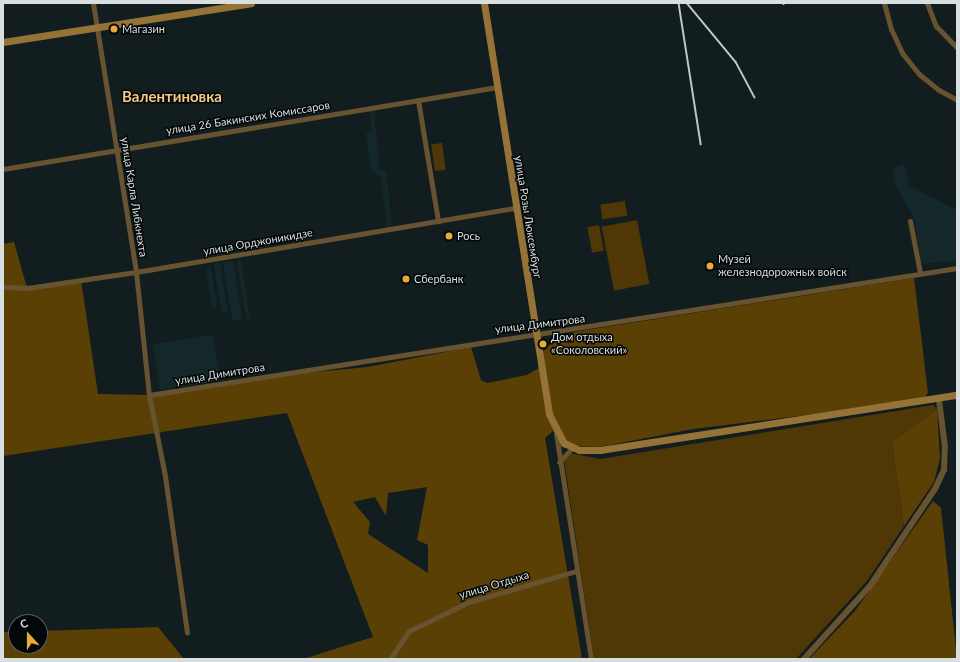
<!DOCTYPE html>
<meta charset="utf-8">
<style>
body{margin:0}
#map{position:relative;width:960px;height:662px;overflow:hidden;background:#121d1f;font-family:Lato,sans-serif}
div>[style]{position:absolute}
.built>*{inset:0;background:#14282a;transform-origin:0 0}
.green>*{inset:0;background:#4f3706;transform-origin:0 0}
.forest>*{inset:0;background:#5b4006}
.minor>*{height:5px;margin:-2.5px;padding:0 2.5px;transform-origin:2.5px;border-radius:2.5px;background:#685330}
.tertiary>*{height:6px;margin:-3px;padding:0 3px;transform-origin:3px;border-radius:3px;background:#685330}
.secondary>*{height:7px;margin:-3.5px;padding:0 3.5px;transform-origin:3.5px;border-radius:3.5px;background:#957337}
.rail>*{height:1.5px;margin:-0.75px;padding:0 0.75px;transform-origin:0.75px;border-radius:0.75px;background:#bfc7c8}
.dots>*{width:11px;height:11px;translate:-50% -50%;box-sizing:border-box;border:2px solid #040707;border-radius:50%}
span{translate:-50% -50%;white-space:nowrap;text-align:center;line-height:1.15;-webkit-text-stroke:3px #040707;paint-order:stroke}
.poi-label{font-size:11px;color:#d8dfe0}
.left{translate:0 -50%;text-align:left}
.street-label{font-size:11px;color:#d8dfe0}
.district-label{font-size:15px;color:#f4ca84;font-weight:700}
.frame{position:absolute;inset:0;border:4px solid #d8dfe0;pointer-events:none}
.north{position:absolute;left:8px;top:614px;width:40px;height:40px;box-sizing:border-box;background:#040707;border:1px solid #595d5e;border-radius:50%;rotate:339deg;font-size:11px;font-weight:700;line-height:16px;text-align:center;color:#d8dfe0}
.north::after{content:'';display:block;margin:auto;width:14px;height:18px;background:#e8ab37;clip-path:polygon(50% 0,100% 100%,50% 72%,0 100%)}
</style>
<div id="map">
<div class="built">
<div style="clip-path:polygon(370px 111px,374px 111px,380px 171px,386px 171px,392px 226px,387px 227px,381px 176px,371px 172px,366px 133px,372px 133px)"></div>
<div style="clip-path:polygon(904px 164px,910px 186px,957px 210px,957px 261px,921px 263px,914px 217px,895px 185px,893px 168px)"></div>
<div style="clip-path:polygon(241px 260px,250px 320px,247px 321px,237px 261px)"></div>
<div style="left:233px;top:261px;width:59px;height:10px;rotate:81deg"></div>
<div style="left:220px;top:263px;width:50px;height:6px;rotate:81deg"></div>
<div style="clip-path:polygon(210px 265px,217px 305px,213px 310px,206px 270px)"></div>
<div style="left:213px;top:335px;width:46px;height:61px;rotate:81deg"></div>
</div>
<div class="green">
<div style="left:442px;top:143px;width:27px;height:11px;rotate:82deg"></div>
<div style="left:625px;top:201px;width:15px;height:25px;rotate:82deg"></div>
<div style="left:637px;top:220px;width:65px;height:36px;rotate:79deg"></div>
<div style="left:599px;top:225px;width:26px;height:12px;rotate:79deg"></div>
<div style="clip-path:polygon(933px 405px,937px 409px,892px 442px,904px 526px,867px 581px,796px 659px,594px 659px,564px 460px,570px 453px,600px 459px)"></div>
</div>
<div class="forest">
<div style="clip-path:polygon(evenodd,14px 242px,27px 288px,81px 280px,98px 394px,149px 395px,263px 377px,368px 367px,471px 347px,481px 380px,487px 383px,527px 375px,539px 368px,538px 357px,550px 344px,568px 338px,574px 332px,914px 278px,928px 393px,922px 401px,693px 429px,599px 447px,571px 446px,553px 431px,545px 438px,582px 659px,303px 659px,373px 637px,287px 413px,3px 456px,3px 244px,14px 242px,427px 487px,417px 540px,428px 545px,428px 573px,368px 534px,370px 522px,353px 502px,375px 497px,386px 516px,388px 493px,427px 487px)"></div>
<div style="clip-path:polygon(937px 409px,940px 458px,934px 482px,904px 526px,892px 442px)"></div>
<div style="clip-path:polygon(933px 501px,941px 508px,957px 659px,809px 659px,855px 611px)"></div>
<div style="clip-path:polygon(158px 627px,184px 659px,3px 659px,3px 632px,16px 632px,16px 646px,40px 646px,40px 631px)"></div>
</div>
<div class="minor">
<div style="left:93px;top:3px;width:272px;rotate:80.9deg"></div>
<div style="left:136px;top:272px;width:124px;rotate:84deg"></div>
<div style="left:149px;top:395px;width:83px;rotate:78.8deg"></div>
<div style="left:165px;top:476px;width:158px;rotate:82deg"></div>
<div style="left:884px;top:3px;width:27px;rotate:75deg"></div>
<div style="left:891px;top:29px;width:26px;rotate:65deg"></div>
<div style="left:902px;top:53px;width:27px;rotate:51deg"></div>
<div style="left:919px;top:74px;width:26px;rotate:39deg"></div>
<div style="left:939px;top:90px;width:21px;rotate:29deg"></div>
<div style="left:927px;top:3px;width:25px;rotate:69deg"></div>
<div style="left:936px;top:26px;width:30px;rotate:46deg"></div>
<div style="left:418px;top:100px;width:123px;rotate:80.6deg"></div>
<div style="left:3px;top:169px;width:501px;rotate:-9.42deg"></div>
<div style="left:910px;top:221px;width:53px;rotate:79.1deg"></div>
<div style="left:3px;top:287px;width:24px;rotate:2deg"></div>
<div style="left:27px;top:288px;width:110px;rotate:-8.4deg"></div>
<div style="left:136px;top:272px;width:385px;rotate:-9.6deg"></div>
<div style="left:149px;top:395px;width:818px;rotate:-8.93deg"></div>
<div style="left:556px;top:433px;width:229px;rotate:81.2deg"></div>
<div style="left:559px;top:462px;width:18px;rotate:-47deg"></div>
<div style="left:390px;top:659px;width:34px;rotate:-56deg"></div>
<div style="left:409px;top:631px;width:67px;rotate:-25.8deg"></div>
<div style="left:469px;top:602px;width:111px;rotate:-16.2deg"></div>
</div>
<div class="tertiary">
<div style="left:804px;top:659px;width:98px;rotate:-47.9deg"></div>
<div style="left:870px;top:586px;width:117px;rotate:-56.2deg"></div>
<div style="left:935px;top:489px;width:21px;rotate:-65deg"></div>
<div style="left:944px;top:470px;width:23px;rotate:-88deg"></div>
<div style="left:945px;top:447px;width:47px;rotate:-97.3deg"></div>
</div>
<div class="secondary">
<div style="left:484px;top:3px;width:416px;rotate:81deg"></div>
<div style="left:549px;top:414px;width:33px;rotate:63deg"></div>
<div style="left:564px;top:443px;width:17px;rotate:25deg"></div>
<div style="left:579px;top:450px;width:21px"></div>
<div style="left:600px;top:450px;width:361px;rotate:-8.8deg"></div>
<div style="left:3px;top:42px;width:251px;rotate:-8.9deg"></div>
</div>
<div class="rail">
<div style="left:679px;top:3px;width:143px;rotate:81.1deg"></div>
<div style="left:687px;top:3px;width:77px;rotate:50.3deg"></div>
<div style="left:736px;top:62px;width:40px;rotate:62deg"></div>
<div style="left:784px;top:3px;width:1px;rotate:90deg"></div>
</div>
<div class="dots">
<div style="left:114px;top:29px;background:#e8ab37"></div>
<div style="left:449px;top:236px;background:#e8ab37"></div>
<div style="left:710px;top:266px;background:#e8ab37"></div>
<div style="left:406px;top:279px;background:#e8ab37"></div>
<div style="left:543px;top:344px;background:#e8ab37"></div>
</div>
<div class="poi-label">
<span class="left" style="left:122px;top:29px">Магазин</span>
<span class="left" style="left:457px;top:236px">Рось</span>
<span class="left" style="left:718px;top:266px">Музей<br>железнодорожных войск</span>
<span class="left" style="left:414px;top:279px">Сбербанк</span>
<span class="left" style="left:551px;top:344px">Дом отдыха<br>«Соколовский»</span>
</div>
<div class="street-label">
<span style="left:248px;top:118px;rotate:-9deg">улица 26 Бакинских Комиссаров</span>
<span style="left:134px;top:197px;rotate:81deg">улица Карла Либкнехта</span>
<span style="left:528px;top:217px;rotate:81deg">улица Розы Люксембург</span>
<span style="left:258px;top:242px;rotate:-10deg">улица Орджоникидзе</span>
<span style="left:540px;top:324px;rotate:-7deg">улица Димитрова</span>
<span style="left:220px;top:374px;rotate:-9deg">улица Димитрова</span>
<span style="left:494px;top:585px;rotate:-17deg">улица Отдыха</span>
</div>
<div class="district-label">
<span style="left:172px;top:97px">Валентиновка</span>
</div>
<div class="frame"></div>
<div class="north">С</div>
</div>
